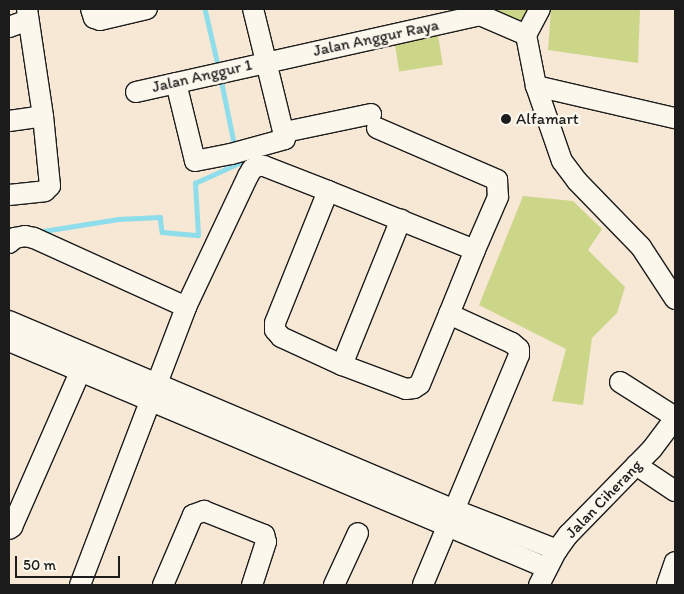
<!DOCTYPE html>
<style>
body{margin:0}
#map{position:relative;width:684px;height:594px;overflow:hidden;background:#f7e7d5;font-family:Itim,sans-serif}
div>[style]{position:absolute}
.green>*{inset:0;background:#ccd689;transform-origin:0 0}
.stream>*{height:4.5px;margin:-2.25px;padding:0 2.25px;transform-origin:2.25px;border-radius:2.25px;background:#8dddea}
.roads{filter:drop-shadow(1px 0 #1c1c1c) drop-shadow(-1px 0 #1c1c1c) drop-shadow(0 1px #1c1c1c) drop-shadow(0 -1px #1c1c1c)}
.minor>*{height:20px;margin:-10px;padding:0 10px;transform-origin:10px;border-radius:10px;background:#fbf7ec}
.dots>*{width:14px;height:14px;translate:-50% -50%;box-sizing:border-box;border:2px solid #fbf7ec;border-radius:50%}
span{translate:-50% -50%;white-space:nowrap;text-align:center;line-height:1.15;-webkit-text-stroke:5px #fbf7ec;paint-order:stroke}
.street-label{font-size:16px;color:#1c1c1c}
.poi-label{font-size:16px;color:#1c1c1c}
.left{translate:0 -50%;text-align:left}
.frame{position:absolute;inset:0;border:10px solid #1c1c1c;pointer-events:none}
.scale{position:absolute;left:15px;top:556px;width:105px;height:22px;box-sizing:border-box;border:2px solid #1c1c1c;border-top:0;padding-left:6px;font-size:15px;line-height:18px;white-space:nowrap;color:#1c1c1c;-webkit-text-stroke:4px #fbf7ec;paint-order:stroke}
</style>
<div id="map">
<div class="green">
<div style="clip-path:polygon(478px 9px,540px 9px,526px 35px)"></div>
<div style="clip-path:polygon(551px 9px,640px 10px,638px 63px,548px 50px)"></div>
<div style="left:438px;top:35px;width:30px;height:44px;rotate:81deg"></div>
<div style="clip-path:polygon(523px 196px,573px 201px,602px 229px,588px 250px,625px 287px,617px 313px,592px 338px,583px 405px,552px 401px,566px 349px,479px 305px)"></div>
</div>
<div class="stream">
<div style="left:205px;top:9px;width:62px;rotate:76.9deg"></div>
<div style="left:221px;top:79px;width:69px;rotate:78.4deg"></div>
<div style="left:37px;top:232px;width:82px;rotate:-9.1deg"></div>
<div style="left:118px;top:219px;width:42px;rotate:-2.7deg"></div>
<div style="left:160px;top:217px;width:15px;rotate:82deg"></div>
<div style="left:162px;top:232px;width:36px;rotate:5deg"></div>
<div style="left:198px;top:235px;width:52px;rotate:-93.3deg"></div>
<div style="left:195px;top:183px;width:48px;rotate:-24.4deg"></div>
<div style="left:239px;top:163px;width:6px;rotate:-108deg"></div>
</div>
<div class="roads">
<div class="minor">
<div style="left:91px;top:9px;width:9px;rotate:72deg"></div>
<div style="left:94px;top:18px;width:6px;rotate:18deg"></div>
<div style="left:100px;top:20px;width:48px;rotate:-13.2deg"></div>
<div style="left:9px;top:27px;width:20px;rotate:-20deg"></div>
<div style="left:526px;top:35px;width:52px;rotate:78.9deg"></div>
<div style="left:536px;top:86px;width:79px;rotate:70.9deg"></div>
<div style="left:562px;top:161px;width:25px;rotate:53deg"></div>
<div style="left:577px;top:181px;width:92px;rotate:45.9deg"></div>
<div style="left:641px;top:247px;width:62px;rotate:56.8deg"></div>
<div style="left:526px;top:35px;width:30px;rotate:-62deg"></div>
<div style="left:176px;top:83px;width:80px;rotate:76.3deg"></div>
<div style="left:195px;top:161px;width:37px;rotate:-11deg"></div>
<div style="left:231px;top:154px;width:56px;rotate:-15.5deg"></div>
<div style="left:285px;top:139px;width:134px;rotate:-103.8deg"></div>
<div style="left:536px;top:86px;width:143px;rotate:13deg"></div>
<div style="left:136px;top:92px;width:353px;rotate:-12.6deg"></div>
<div style="left:480px;top:15px;width:50px;rotate:23.5deg"></div>
<div style="left:9px;top:121px;width:34px;rotate:-8deg"></div>
<div style="left:377px;top:128px;width:131px;rotate:23.4deg"></div>
<div style="left:497px;top:180px;width:17px;rotate:87deg"></div>
<div style="left:498px;top:197px;width:58px;rotate:113.5deg"></div>
<div style="left:285px;top:132px;width:88px;rotate:-11.8deg"></div>
<div style="left:328px;top:191px;width:142px;rotate:111.9deg"></div>
<div style="left:275px;top:323px;width:7px;rotate:90deg"></div>
<div style="left:275px;top:330px;width:9px;rotate:49deg"></div>
<div style="left:281px;top:337px;width:67px;rotate:24.7deg"></div>
<div style="left:342px;top:365px;width:68px;rotate:20.6deg"></div>
<div style="left:406px;top:389px;width:8px;rotate:-7deg"></div>
<div style="left:414px;top:388px;width:7px;rotate:-34deg"></div>
<div style="left:420px;top:384px;width:76px;rotate:-67.5deg"></div>
<div style="left:9px;top:195px;width:36px;rotate:-6deg"></div>
<div style="left:45px;top:191px;width:7px;rotate:-45deg"></div>
<div style="left:50px;top:186px;width:70px;rotate:-95.7deg"></div>
<div style="left:43px;top:116px;width:108px;rotate:-98.5deg"></div>
<div style="left:9px;top:243px;width:8px;rotate:-40deg"></div>
<div style="left:15px;top:238px;width:10px;rotate:-11deg"></div>
<div style="left:25px;top:236px;width:9px;rotate:13deg"></div>
<div style="left:34px;top:238px;width:167px;rotate:24.4deg"></div>
<div style="left:9px;top:321px;width:484px;rotate:23deg"></div>
<div style="left:455px;top:510px;width:110px;rotate:21.4deg"></div>
<div style="left:9px;top:341px;width:584px;rotate:22.88deg"></div>
<div style="left:342px;top:365px;width:157px;rotate:-68deg"></div>
<div style="left:620px;top:382px;width:65px;rotate:32.5deg"></div>
<div style="left:636px;top:465px;width:47px;rotate:33.7deg"></div>
<div style="left:9px;top:529px;width:4px;rotate:-34deg"></div>
<div style="left:12px;top:527px;width:169px;rotate:-66.3deg"></div>
<div style="left:80px;top:585px;width:298px;rotate:-69.1deg"></div>
<div style="left:186px;top:307px;width:145px;rotate:-64.7deg"></div>
<div style="left:248px;top:176px;width:8px;rotate:-60deg"></div>
<div style="left:252px;top:169px;width:7px;rotate:-27deg"></div>
<div style="left:258px;top:166px;width:6px"></div>
<div style="left:264px;top:166px;width:69px;rotate:21.3deg"></div>
<div style="left:328px;top:191px;width:158px;rotate:21.9deg"></div>
<div style="left:475px;top:250px;width:69px;rotate:112.1deg"></div>
<div style="left:449px;top:314px;width:69px;rotate:24.7deg"></div>
<div style="left:512px;top:343px;width:9px;rotate:41deg"></div>
<div style="left:519px;top:349px;width:6px;rotate:90deg"></div>
<div style="left:519px;top:355px;width:249px;rotate:112.7deg"></div>
<div style="left:163px;top:585px;width:76px;rotate:-66.8deg"></div>
<div style="left:193px;top:515px;width:12px;rotate:-20deg"></div>
<div style="left:204px;top:511px;width:65px;rotate:21.8deg"></div>
<div style="left:264px;top:535px;width:7px;rotate:74deg"></div>
<div style="left:266px;top:542px;width:45px;rotate:108deg"></div>
<div style="left:334px;top:585px;width:57px;rotate:-65.2deg"></div>
<div style="left:539px;top:585px;width:39px;rotate:-63deg"></div>
<div style="left:557px;top:550px;width:19px;rotate:-54deg"></div>
<div style="left:568px;top:535px;width:120px;rotate:-45.7deg"></div>
<div style="left:652px;top:449px;width:39px;rotate:-53deg"></div>
<div style="left:667px;top:585px;width:24px;rotate:-71deg"></div>
</div>
</div>
<div class="dots">
<div style="left:506px;top:119px;background:#1c1c1c"></div>
</div>
<div class="street-label">
<span style="left:376px;top:38px;rotate:-12deg">Jalan Anggur Raya</span>
<span style="left:202px;top:76px;rotate:-13deg">Jalan Anggur 1</span>
<span style="left:604px;top:499px;rotate:-46deg">Jalan Ciherang</span>
</div>
<div class="poi-label">
<span class="left" style="left:516px;top:119px">Alfamart</span>
</div>
<div class="frame"></div>
<div class="scale">50 m</div>
</div>
